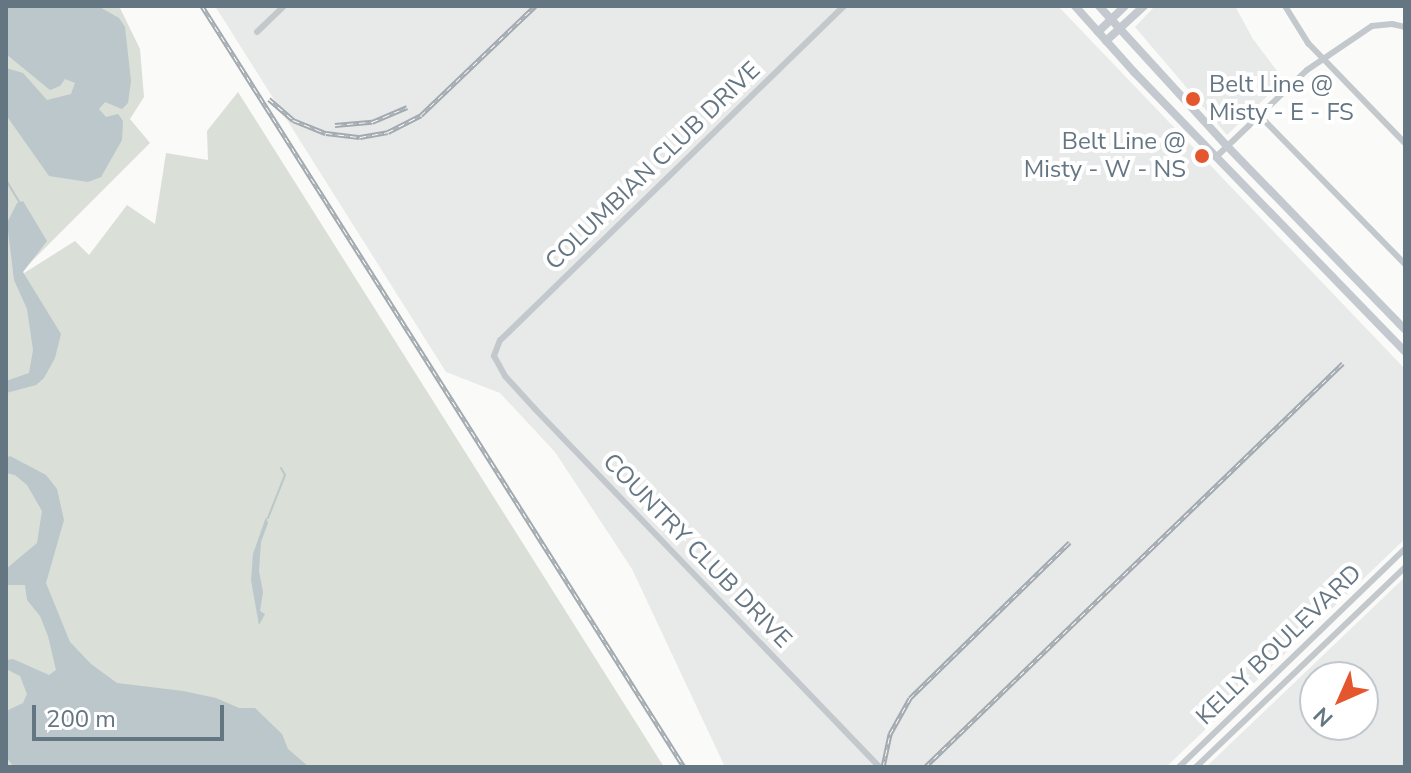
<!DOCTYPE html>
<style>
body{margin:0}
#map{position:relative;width:1411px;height:773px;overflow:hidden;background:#fafaf8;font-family:"Nunito Sans",sans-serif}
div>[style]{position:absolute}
.built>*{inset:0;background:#e8e9e9}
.green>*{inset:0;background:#dadfd7}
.water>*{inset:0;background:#bbc7cb}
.stream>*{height:2px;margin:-1px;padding:0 1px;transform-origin:1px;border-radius:1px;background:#bbc7cb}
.minor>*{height:6px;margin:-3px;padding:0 3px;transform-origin:3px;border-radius:3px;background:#c3c8cc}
.major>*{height:8px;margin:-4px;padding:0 4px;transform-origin:4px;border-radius:4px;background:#c3c9ce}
.rail>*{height:5px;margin-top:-2.5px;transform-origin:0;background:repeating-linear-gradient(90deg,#fff 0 6px,#a2aab0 0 12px);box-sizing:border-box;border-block:2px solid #a2aab0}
.dots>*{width:22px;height:22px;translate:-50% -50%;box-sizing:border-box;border:4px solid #fff;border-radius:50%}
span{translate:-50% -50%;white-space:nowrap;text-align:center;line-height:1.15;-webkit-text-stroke:8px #fff;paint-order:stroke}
.poi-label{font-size:24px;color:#657683}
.left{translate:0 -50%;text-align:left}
.right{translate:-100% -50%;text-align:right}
.street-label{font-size:24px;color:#657683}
.frame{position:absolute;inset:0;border:8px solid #657683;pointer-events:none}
.north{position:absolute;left:1299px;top:661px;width:80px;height:80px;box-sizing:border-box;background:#fff;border:2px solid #c1c8cd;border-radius:50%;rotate:225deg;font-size:22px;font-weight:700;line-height:32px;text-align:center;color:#657683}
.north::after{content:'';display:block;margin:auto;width:28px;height:36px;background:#e4572e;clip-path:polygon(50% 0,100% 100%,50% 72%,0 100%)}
.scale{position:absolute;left:32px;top:705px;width:192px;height:36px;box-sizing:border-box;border:4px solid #657683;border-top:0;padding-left:10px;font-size:24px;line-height:28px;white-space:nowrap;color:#657683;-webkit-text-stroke:6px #fff;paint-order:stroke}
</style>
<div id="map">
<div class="built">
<div style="clip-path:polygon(215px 6px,1058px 6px,1405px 369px,1405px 539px,1166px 767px,725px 767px,632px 569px,555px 452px,500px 393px,446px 372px)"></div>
<div style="clip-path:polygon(1155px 6px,1235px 6px,1253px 39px,1284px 80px,1227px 135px,1135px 27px)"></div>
<div style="clip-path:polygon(evenodd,1405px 577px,1405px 767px,1206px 767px,1405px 577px,1315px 677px,1363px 677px,1363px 725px,1315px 725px,1315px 677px)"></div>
</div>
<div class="green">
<div style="clip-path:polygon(6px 6px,119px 6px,140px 49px,144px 97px,130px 119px,150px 143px,13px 280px,75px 241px,89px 255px,127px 205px,155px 224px,166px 153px,208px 160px,207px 131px,238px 92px,664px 767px,6px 767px)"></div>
</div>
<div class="water">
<div style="clip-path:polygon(6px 6px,98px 6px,119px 18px,125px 27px,131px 81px,128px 103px,122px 109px,105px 102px,99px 109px,106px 117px,118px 114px,123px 121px,122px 140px,101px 177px,88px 182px,49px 176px,6px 115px,6px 68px,23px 73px,47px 100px,71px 94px,75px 83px,65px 79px,60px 86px,50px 90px,6px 54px)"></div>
<div style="clip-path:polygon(23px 201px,47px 241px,23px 272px,61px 334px,55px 358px,44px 378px,36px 385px,6px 393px,6px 381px,29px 373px,33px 350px,27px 309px,14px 280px,7px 223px,17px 203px)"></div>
<div style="clip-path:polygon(10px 456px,46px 475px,57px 489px,64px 520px,46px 583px,70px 642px,91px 664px,117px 683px,183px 691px,216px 698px,239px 708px,255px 708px,282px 734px,288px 749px,309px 767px,14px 767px,6px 757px,6px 711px,23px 703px,27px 694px,20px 676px,6px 669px,6px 660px,13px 659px,49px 675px,56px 670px,48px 636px,40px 616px,27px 600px,25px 585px,8px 585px,6px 590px,6px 569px,37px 543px,42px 511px,27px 485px,15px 475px,6px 473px,6px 458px)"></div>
<div style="clip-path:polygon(266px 517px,268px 523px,261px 542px,259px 571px,263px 592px,260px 611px,265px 614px,259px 625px,251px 580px,253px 554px)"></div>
</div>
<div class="stream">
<div style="left:6px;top:180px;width:26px;rotate:59deg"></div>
<div style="left:268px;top:518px;width:46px;rotate:-68.4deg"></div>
<div style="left:285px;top:475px;width:8px;rotate:-120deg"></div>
</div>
<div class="minor">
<div style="left:844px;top:6px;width:479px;rotate:135.8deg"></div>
<div style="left:500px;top:340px;width:17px;rotate:111deg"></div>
<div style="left:494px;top:356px;width:23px;rotate:61deg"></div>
<div style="left:505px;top:376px;width:45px;rotate:47.7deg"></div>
<div style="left:535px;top:409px;width:497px;rotate:46.1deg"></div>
<div style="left:1285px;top:6px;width:44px;rotate:58.1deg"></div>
<div style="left:1308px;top:43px;width:139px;rotate:45.9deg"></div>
<div style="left:257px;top:32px;width:37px;rotate:-44deg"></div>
<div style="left:1258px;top:114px;width:210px;rotate:45.6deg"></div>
<div style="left:1216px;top:157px;width:126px;rotate:-43.7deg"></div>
<div style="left:1307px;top:70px;width:78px;rotate:-34.1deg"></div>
<div style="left:1372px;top:26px;width:20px;rotate:-6deg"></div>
<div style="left:1392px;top:24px;width:13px;rotate:13deg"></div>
<div style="left:1179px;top:767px;width:314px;rotate:-44deg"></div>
<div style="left:1196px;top:767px;width:289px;rotate:-43.7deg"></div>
</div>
<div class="major">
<div style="left:1075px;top:6px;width:89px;rotate:48.2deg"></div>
<div style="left:1134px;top:72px;width:390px;rotate:45.9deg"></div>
<div style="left:1099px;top:6px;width:190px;rotate:47.6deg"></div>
<div style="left:1227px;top:146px;width:256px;rotate:45.9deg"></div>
<div style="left:1098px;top:32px;width:37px;rotate:-44deg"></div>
<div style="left:1106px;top:41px;width:52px;rotate:-42.6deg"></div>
</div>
<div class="rail">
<div style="left:202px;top:6px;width:901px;rotate:57.65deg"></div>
<div style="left:269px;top:99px;width:32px;rotate:41deg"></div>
<div style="left:293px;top:120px;width:35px;rotate:22deg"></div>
<div style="left:326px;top:133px;width:34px;rotate:7deg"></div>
<div style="left:360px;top:137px;width:28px;rotate:-10deg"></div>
<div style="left:388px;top:132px;width:37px;rotate:-27deg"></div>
<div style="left:421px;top:115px;width:158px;rotate:-43.7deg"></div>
<div style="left:335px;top:125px;width:37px;rotate:-5deg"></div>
<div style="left:372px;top:122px;width:38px;rotate:-23deg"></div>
<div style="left:883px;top:767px;width:34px;rotate:-78deg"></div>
<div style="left:890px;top:734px;width:41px;rotate:-60.9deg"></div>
<div style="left:910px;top:698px;width:223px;rotate:-44.3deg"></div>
<div style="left:925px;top:767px;width:581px;rotate:-44.02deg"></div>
</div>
<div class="dots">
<div style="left:1193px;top:99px;background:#e4572e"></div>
<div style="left:1202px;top:156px;background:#e4572e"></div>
</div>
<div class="poi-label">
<span class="left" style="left:1209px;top:99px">Belt Line @<br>Misty - E - FS</span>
<span class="right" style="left:1186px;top:156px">Belt Line @<br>Misty - W - NS</span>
</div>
<div class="street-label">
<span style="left:653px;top:166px;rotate:-44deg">COLUMBIAN CLUB DRIVE</span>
<span style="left:697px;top:551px;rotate:46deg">COUNTRY CLUB DRIVE</span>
<span style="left:1279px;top:645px;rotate:-44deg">KELLY BOULEVARD</span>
</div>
<div class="frame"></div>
<div class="north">N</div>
<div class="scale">200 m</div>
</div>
